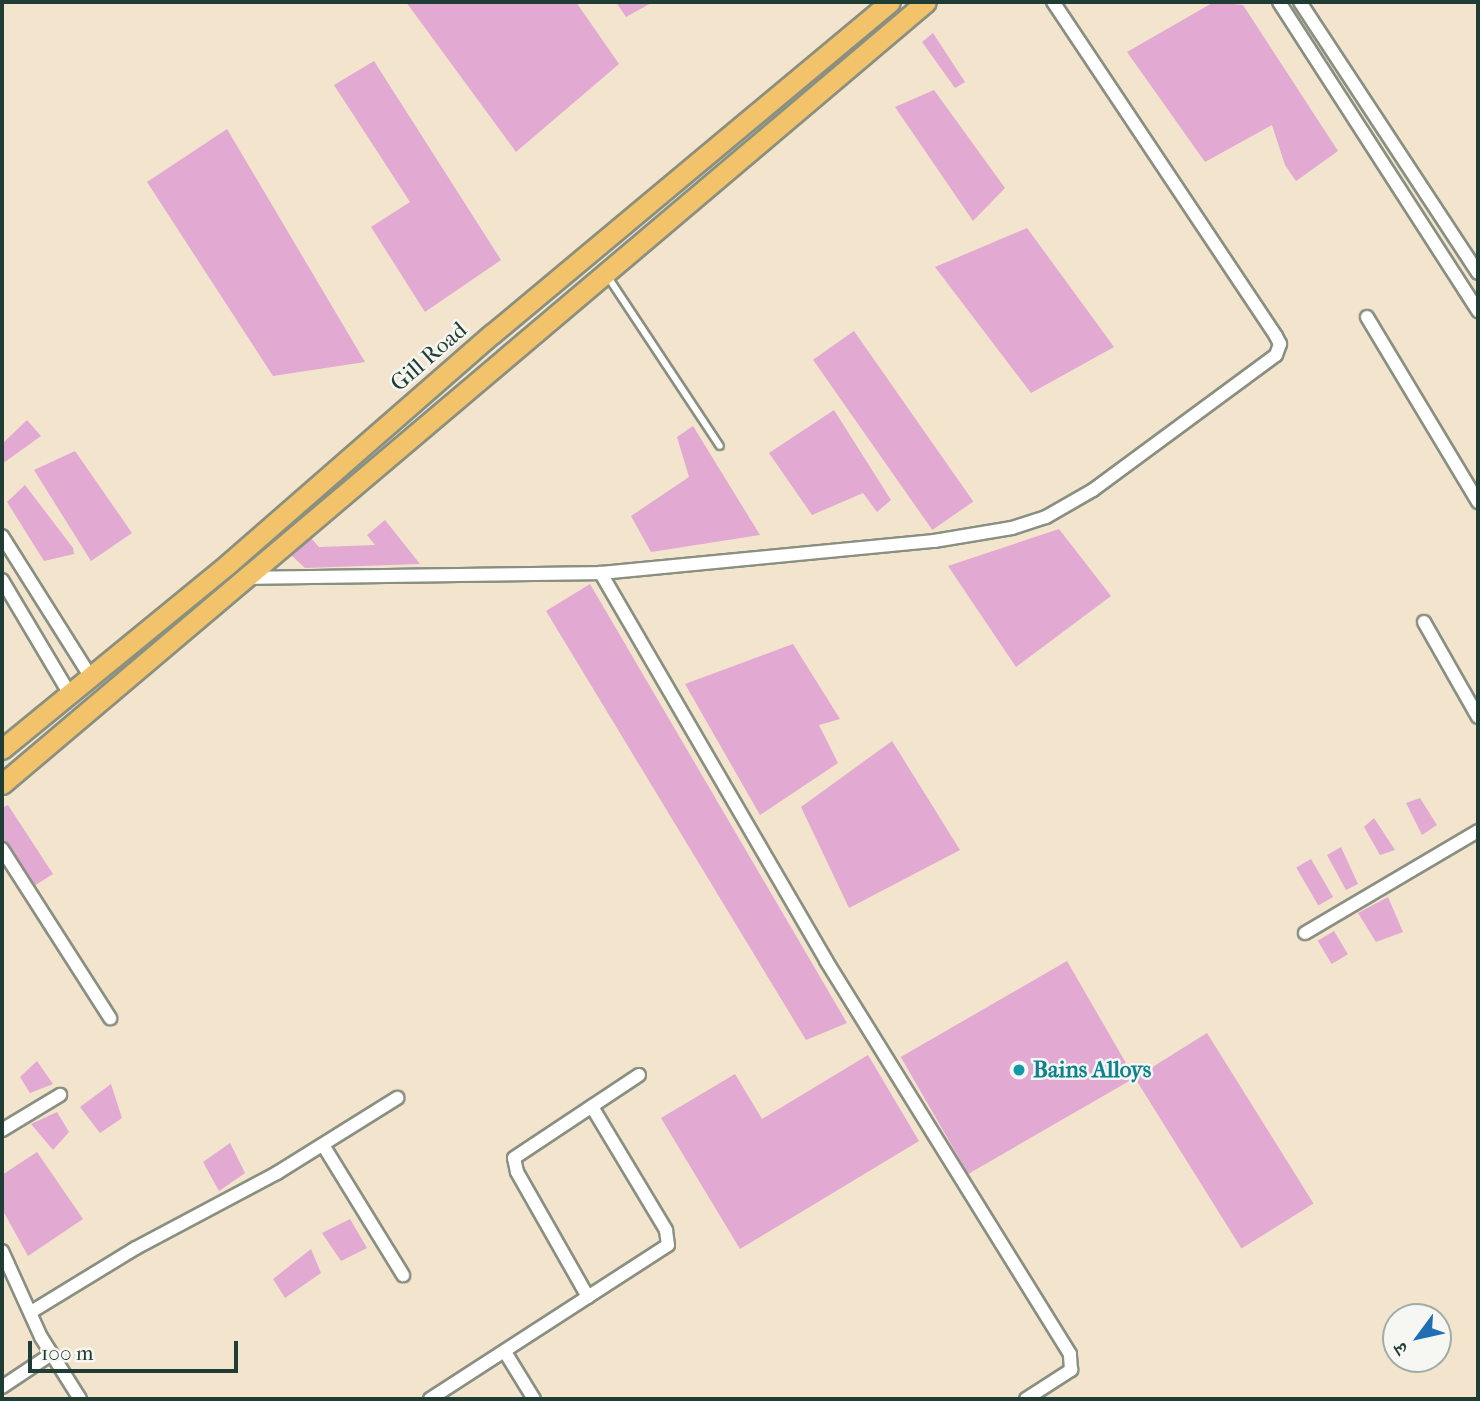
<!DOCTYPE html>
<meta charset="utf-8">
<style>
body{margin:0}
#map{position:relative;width:1480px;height:1401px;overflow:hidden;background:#f3e4ce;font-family:"IM FELL French Canon","Noto Serif Devanagari",serif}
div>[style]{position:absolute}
.building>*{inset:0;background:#e2a9d2;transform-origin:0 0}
.roads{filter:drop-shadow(2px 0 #899081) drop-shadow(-2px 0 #899081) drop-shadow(0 2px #899081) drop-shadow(0 -2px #899081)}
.service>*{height:6px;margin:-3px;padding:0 3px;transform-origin:3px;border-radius:3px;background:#fff}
.minor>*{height:12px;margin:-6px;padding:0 6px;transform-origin:6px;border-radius:6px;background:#fff}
.primary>*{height:19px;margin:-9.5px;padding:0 9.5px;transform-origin:9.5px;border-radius:9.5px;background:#f2c36a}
.dots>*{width:19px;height:19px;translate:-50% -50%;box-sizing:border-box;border:4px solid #f6f6f2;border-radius:50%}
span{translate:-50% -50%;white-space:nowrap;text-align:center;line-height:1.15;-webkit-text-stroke:5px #f6f6f2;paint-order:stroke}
.street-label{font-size:23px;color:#1f3d34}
.culture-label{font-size:23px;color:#0d838f;font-weight:700}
.left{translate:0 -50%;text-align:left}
.frame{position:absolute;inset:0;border:4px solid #1f3d34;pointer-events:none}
.north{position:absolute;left:1382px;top:1303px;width:70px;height:70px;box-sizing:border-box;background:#f6f6f2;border:2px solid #a0aca6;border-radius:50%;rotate:237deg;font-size:19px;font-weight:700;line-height:28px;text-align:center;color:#1f3d34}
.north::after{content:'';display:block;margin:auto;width:24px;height:32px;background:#1f6fb2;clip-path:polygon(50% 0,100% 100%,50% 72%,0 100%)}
.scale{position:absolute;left:28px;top:1341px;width:210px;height:32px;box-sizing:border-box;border:4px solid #1f3d34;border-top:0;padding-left:9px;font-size:21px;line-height:24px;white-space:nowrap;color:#1f3d34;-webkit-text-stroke:5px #f6f6f2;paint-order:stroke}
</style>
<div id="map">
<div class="building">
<div style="clip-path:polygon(406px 2px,576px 2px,619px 64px,516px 152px)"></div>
<div style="clip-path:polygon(616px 2px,653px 2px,626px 17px)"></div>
<div style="clip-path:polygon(1214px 2px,1243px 5px,1338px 151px,1296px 181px,1285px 165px,1272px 125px,1205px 162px,1127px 52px)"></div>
<div style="clip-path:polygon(933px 33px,965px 82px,955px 88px,922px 42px)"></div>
<div style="clip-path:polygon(374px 61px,501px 260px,425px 312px,371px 227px,410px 202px,334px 85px)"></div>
<div style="clip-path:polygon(934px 90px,1005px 188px,973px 221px,895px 107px)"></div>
<div style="clip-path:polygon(227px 129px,365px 362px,273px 376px,147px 182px)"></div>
<div style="clip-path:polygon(1027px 228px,1114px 347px,1031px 393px,935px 267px)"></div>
<div style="left:854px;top:331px;width:208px;height:50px;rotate:55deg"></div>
<div style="clip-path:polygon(834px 410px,891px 500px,877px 512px,863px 493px,812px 515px,769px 453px)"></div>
<div style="clip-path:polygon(27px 420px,41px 436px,2px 464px,2px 444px)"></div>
<div style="clip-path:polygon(693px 426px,760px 535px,651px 552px,631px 516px,689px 477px,677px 437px)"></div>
<div style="clip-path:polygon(75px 451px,132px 533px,91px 561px,34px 470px)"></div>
<div style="clip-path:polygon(25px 485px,73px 548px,74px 554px,44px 561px,7px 502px)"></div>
<div style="clip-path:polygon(385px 520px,420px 564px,305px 568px,290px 554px,310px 537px,319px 547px,375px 545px,367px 535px)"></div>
<div style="clip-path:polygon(1059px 529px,1111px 596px,1016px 667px,948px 566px)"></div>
<div style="clip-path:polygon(590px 584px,847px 1023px,806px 1040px,546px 611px)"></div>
<div style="clip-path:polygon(793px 644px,840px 719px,819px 725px,838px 763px,760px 815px,685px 684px)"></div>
<div style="clip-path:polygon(892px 741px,960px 850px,849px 908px,801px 807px)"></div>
<div style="clip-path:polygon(1420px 798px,1437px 825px,1422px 835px,1406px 803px)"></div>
<div style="clip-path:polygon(8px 805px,53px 874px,34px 886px,2px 837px,2px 808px)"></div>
<div style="clip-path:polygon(1374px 818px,1395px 850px,1380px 855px,1364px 827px)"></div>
<div style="clip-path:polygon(1341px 847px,1358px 884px,1346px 890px,1327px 855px)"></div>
<div style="left:1311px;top:859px;width:44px;height:17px;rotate:60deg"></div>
<div style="clip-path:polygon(1388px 897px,1403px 932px,1376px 942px,1358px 913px)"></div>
<div style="left:1334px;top:931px;width:27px;height:19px;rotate:59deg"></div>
<div style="left:1067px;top:961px;width:135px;height:192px;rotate:60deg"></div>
<div style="left:1207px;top:1033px;width:201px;height:85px;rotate:58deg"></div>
<div style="clip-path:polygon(868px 1055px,919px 1141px,740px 1249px,661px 1118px,735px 1074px,762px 1119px)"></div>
<div style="clip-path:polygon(37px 1061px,53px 1084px,30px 1093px,20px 1077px)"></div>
<div style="clip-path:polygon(111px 1084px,122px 1118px,100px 1133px,80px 1107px)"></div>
<div style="clip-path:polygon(57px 1112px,69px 1132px,53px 1150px,31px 1124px)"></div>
<div style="clip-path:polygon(230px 1143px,245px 1173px,219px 1191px,203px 1162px)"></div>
<div style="clip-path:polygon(37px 1152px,83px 1219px,28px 1256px,2px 1209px,2px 1175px)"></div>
<div style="clip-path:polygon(350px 1219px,367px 1248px,341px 1261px,322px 1233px)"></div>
<div style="clip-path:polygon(311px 1249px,321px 1273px,285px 1298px,273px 1279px)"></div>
</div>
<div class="roads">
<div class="service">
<div style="left:606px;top:274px;width:206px;rotate:56.5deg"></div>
</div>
<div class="minor">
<div style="left:1279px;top:2px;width:368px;rotate:57.2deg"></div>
<div style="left:1300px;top:2px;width:324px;rotate:56.7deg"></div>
<div style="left:1367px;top:317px;width:216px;rotate:59deg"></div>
<div style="left:2px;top:536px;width:163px;rotate:57.8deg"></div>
<div style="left:244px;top:578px;width:357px;rotate:-0.8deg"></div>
<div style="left:2px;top:580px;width:129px;rotate:59.3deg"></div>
<div style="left:1424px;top:622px;width:109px;rotate:60.4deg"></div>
<div style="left:2px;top:849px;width:201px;rotate:57.4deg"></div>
<div style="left:1305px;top:933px;width:201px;rotate:-30.5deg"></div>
<div style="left:2px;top:1130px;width:68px;rotate:-31.1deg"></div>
<div style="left:323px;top:1145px;width:153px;rotate:58.4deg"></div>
<div style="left:2px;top:1251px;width:94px;rotate:65.6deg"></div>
<div style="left:41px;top:1337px;width:73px;rotate:57.8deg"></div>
<div style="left:588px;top:1297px;width:144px;rotate:-119.6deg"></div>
<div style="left:517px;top:1172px;width:14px;rotate:-102deg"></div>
<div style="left:514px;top:1158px;width:150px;rotate:-33.6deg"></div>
<div style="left:31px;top:1312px;width:123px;rotate:-31.4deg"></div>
<div style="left:136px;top:1248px;width:160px;rotate:-28deg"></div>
<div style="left:277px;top:1173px;width:142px;rotate:-32deg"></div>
<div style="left:505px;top:1352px;width:55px;rotate:58.3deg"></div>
<div style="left:2px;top:1387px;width:58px;rotate:-33.7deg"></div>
<div style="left:430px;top:1399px;width:283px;rotate:-32.9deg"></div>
<div style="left:668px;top:1245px;width:15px;rotate:-98deg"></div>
<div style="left:666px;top:1230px;width:144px;rotate:-121deg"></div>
<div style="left:1026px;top:1399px;width:54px;rotate:-32.8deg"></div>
<div style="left:1071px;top:1370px;width:16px;rotate:-94deg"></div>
<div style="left:1070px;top:1354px;width:463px;rotate:-121.8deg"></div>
<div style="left:826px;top:960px;width:448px;rotate:-120.2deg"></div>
<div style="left:601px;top:573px;width:335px;rotate:-5.5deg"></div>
<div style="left:934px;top:541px;width:79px;rotate:-9.5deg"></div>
<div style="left:1012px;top:528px;width:36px;rotate:-18deg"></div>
<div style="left:1046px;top:517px;width:54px;rotate:-29.9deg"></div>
<div style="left:1093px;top:490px;width:227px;rotate:-36.4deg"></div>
<div style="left:1276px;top:355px;width:12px;rotate:-70deg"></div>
<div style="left:1280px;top:344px;width:9px;rotate:-117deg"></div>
<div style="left:1276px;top:336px;width:402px;rotate:-123.7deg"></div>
</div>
<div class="primary">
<div style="left:2px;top:749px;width:292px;rotate:-39.3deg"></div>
<div style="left:228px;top:564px;width:350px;rotate:-41.1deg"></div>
<div style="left:492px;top:334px;width:518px;rotate:-39.83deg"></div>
<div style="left:2px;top:784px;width:1210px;rotate:-40.24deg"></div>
</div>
</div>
<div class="dots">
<div style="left:1019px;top:1070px;background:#0f9aa8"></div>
</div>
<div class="street-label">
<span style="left:429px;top:357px;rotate:-41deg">Gill Road</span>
</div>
<div class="culture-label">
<span class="left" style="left:1033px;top:1070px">Bains Alloys</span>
</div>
<div class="frame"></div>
<div class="north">उ</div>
<div class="scale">100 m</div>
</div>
